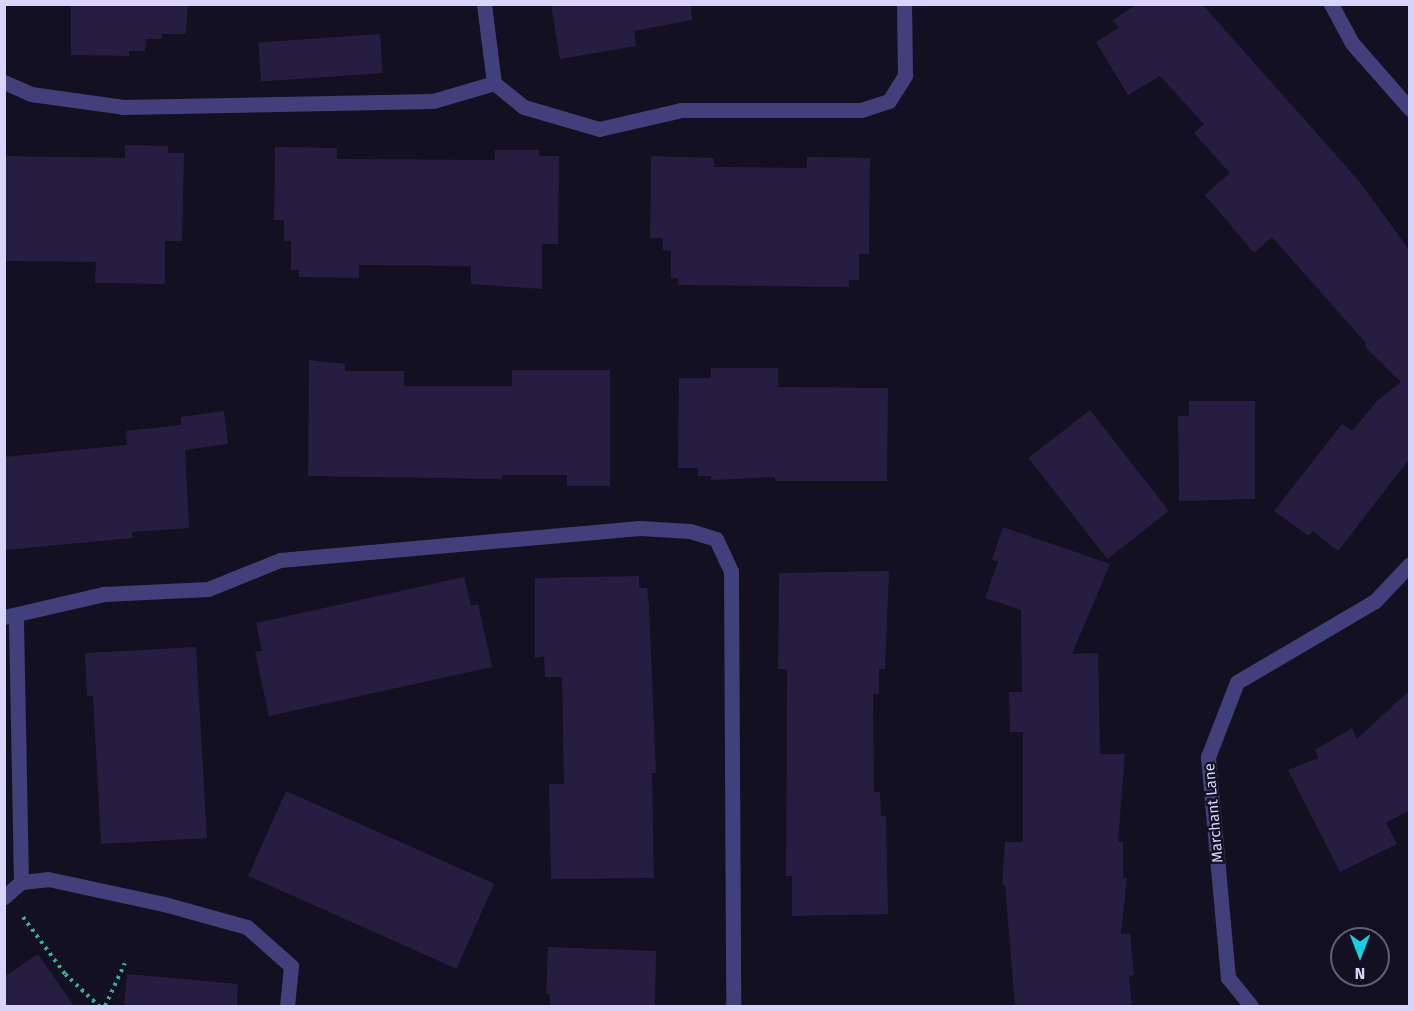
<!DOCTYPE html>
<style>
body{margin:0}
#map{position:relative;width:1414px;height:1011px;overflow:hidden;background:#131021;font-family:"Fira Sans",sans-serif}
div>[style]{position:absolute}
.building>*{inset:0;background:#251e40;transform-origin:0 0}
.path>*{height:4px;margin-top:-2px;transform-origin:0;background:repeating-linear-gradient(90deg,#3ca7a0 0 3px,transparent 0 7.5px)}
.lane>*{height:15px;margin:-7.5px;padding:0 7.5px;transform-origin:7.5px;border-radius:7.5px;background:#42407a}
.street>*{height:15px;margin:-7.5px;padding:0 7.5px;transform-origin:7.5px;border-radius:7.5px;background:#42407a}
span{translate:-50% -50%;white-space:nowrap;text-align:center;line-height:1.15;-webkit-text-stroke:4.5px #131021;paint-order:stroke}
.street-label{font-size:15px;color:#d9d5fa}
.frame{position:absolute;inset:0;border:6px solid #d9d5fa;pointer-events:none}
.north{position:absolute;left:1330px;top:927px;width:60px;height:60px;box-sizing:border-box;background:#131021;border:2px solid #625f78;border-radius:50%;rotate:180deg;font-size:16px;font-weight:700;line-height:24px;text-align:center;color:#d9d5fa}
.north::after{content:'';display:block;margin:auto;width:21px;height:27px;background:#1acee1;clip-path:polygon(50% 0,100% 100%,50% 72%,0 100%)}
</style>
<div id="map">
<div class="building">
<div style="clip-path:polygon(71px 4px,188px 4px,186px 34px,162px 34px,162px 39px,146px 39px,145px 51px,129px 51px,129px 56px,71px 55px)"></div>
<div style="clip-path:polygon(551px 4px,691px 4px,692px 20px,634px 31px,636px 46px,560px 59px)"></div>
<div style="clip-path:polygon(1138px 4px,1202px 4px,1359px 181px,1410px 251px,1410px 458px,1338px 551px,1313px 531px,1309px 536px,1274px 511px,1342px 424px,1352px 431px,1377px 401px,1401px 382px,1366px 348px,1365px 342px,1272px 237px,1254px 253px,1205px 195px,1230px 173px,1194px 133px,1204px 124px,1160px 76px,1128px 95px,1096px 42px,1118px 28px,1113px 20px)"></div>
<div style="left:380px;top:34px;width:39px;height:122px;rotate:86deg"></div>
<div style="clip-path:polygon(125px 145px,168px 146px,168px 153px,184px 153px,182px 241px,165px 241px,165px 284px,95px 283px,96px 262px,4px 261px,4px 156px,125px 158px)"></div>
<div style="clip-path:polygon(275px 147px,337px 148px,337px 159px,495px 160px,495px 150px,539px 150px,539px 156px,559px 156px,558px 244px,542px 244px,542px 289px,471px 284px,471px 266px,359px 265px,359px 278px,299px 277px,299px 270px,291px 270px,291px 241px,284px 241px,284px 220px,274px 220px)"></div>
<div style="clip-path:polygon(651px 156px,714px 158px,714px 167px,807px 168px,807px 157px,870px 158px,869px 254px,859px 254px,859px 280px,849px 280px,849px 287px,678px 285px,678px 278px,671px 278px,671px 251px,663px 250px,663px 238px,650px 238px)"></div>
<div style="clip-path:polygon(309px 360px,345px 364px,345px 371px,404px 371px,404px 386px,512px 386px,512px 370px,610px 370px,610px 486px,567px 486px,567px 475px,502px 475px,502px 479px,308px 476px)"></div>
<div style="clip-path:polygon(711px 368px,778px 368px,778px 387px,888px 388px,887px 481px,775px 481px,775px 477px,711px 480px,711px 476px,698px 476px,698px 468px,678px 468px,679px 378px,711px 378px)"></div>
<div style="clip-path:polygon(1189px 401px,1255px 401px,1255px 499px,1179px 501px,1178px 416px,1189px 416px)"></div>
<div style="left:1090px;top:410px;width:128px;height:78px;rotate:52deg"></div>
<div style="clip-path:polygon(224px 411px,228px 444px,185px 450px,189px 528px,132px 532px,133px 538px,4px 550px,4px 457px,127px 445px,126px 431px,181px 425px,181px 417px)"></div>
<div style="clip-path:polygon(1003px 527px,1110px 564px,1072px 654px,1098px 653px,1100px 754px,1125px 754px,1118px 842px,1123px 842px,1123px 878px,1127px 878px,1121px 934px,1130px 933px,1134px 975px,1129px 976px,1132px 1006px,1015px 1006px,1005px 885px,1002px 885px,1005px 842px,1023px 842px,1023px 732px,1010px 732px,1009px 692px,1022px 692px,1021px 610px,985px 598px,998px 562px,992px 560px)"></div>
<div style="clip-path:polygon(889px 571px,885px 669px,879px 669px,879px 694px,873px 694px,874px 792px,880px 792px,881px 816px,886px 816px,888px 914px,792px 916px,792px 876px,786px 876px,787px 669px,778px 669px,779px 573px)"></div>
<div style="clip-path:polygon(639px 576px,639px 588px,647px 588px,649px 606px,656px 773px,652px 773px,654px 878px,551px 879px,549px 784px,564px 784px,562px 677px,545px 677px,544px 656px,535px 658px,535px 578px)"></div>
<div style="clip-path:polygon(464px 577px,471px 606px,478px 604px,492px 667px,269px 716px,255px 652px,262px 651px,256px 623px)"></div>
<div style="clip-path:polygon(196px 647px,207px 838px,101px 844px,93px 696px,87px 696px,85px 653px)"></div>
<div style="clip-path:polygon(1410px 690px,1410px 810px,1386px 823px,1397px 844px,1340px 872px,1288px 770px,1318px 758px,1315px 750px,1352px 728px,1357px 739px)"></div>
<div style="left:286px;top:791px;width:228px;height:93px;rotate:24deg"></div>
<div style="clip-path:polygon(548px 947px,656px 951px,655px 1006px,550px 1006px,550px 994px,546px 994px)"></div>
<div style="clip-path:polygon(38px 954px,74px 1006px,4px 1006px,4px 977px)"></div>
<div style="clip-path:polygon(127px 974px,238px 984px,237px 1006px,124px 1006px)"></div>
</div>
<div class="path">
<div style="left:23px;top:917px;width:71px;rotate:53.6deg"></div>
<div style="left:65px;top:974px;width:47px;rotate:43.3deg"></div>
<div style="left:105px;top:1006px;width:47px;rotate:-65.1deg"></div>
</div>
<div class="lane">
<div style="left:484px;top:4px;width:80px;rotate:82.8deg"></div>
<div style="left:494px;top:83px;width:38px;rotate:39deg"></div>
<div style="left:524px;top:107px;width:78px;rotate:16.3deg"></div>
<div style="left:599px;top:129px;width:84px;rotate:-13deg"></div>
<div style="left:681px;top:110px;width:180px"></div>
<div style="left:861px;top:110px;width:29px;rotate:-18deg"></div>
<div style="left:889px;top:101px;width:31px;rotate:-58deg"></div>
<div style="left:905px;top:75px;width:71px;rotate:-90.8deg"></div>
<div style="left:4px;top:82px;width:30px;rotate:24deg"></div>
<div style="left:31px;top:94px;width:93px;rotate:8deg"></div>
<div style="left:123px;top:107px;width:310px;rotate:-1.1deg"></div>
<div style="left:433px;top:101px;width:64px;rotate:-16.4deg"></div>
<div style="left:4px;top:617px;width:103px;rotate:-13deg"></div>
<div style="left:104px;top:594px;width:104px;rotate:-2.8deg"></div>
<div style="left:208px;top:589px;width:78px;rotate:-21.9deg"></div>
<div style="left:280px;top:560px;width:361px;rotate:-5.1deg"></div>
<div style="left:640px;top:528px;width:50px;rotate:3.4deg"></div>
<div style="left:690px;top:531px;width:27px;rotate:17deg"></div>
<div style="left:716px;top:539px;width:35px;rotate:65deg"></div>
<div style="left:731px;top:571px;width:435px;rotate:89.7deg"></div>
<div style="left:21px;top:882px;width:27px;rotate:-6deg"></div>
<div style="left:48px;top:879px;width:119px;rotate:12.2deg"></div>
<div style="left:164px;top:904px;width:86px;rotate:15.5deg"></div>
<div style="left:247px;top:927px;width:59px;rotate:41.6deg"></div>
<div style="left:291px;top:966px;width:40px;rotate:95.7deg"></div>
<div style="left:4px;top:897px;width:23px;rotate:-41deg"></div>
<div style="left:21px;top:882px;width:265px;rotate:-91.1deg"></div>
</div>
<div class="street">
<div style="left:1331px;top:4px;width:44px;rotate:61.7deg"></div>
<div style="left:1352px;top:43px;width:88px;rotate:48.7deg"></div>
<div style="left:1251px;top:1006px;width:36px;rotate:-129deg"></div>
<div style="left:1228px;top:978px;width:222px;rotate:-95.2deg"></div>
<div style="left:1208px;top:757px;width:80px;rotate:-68.9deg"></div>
<div style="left:1237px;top:682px;width:160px;rotate:-30.4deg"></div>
<div style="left:1375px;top:601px;width:51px;rotate:-46.6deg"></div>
</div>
<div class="street-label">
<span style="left:1214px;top:813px;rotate:-95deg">Marchant Lane</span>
</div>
<div class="frame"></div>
<div class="north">N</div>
</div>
